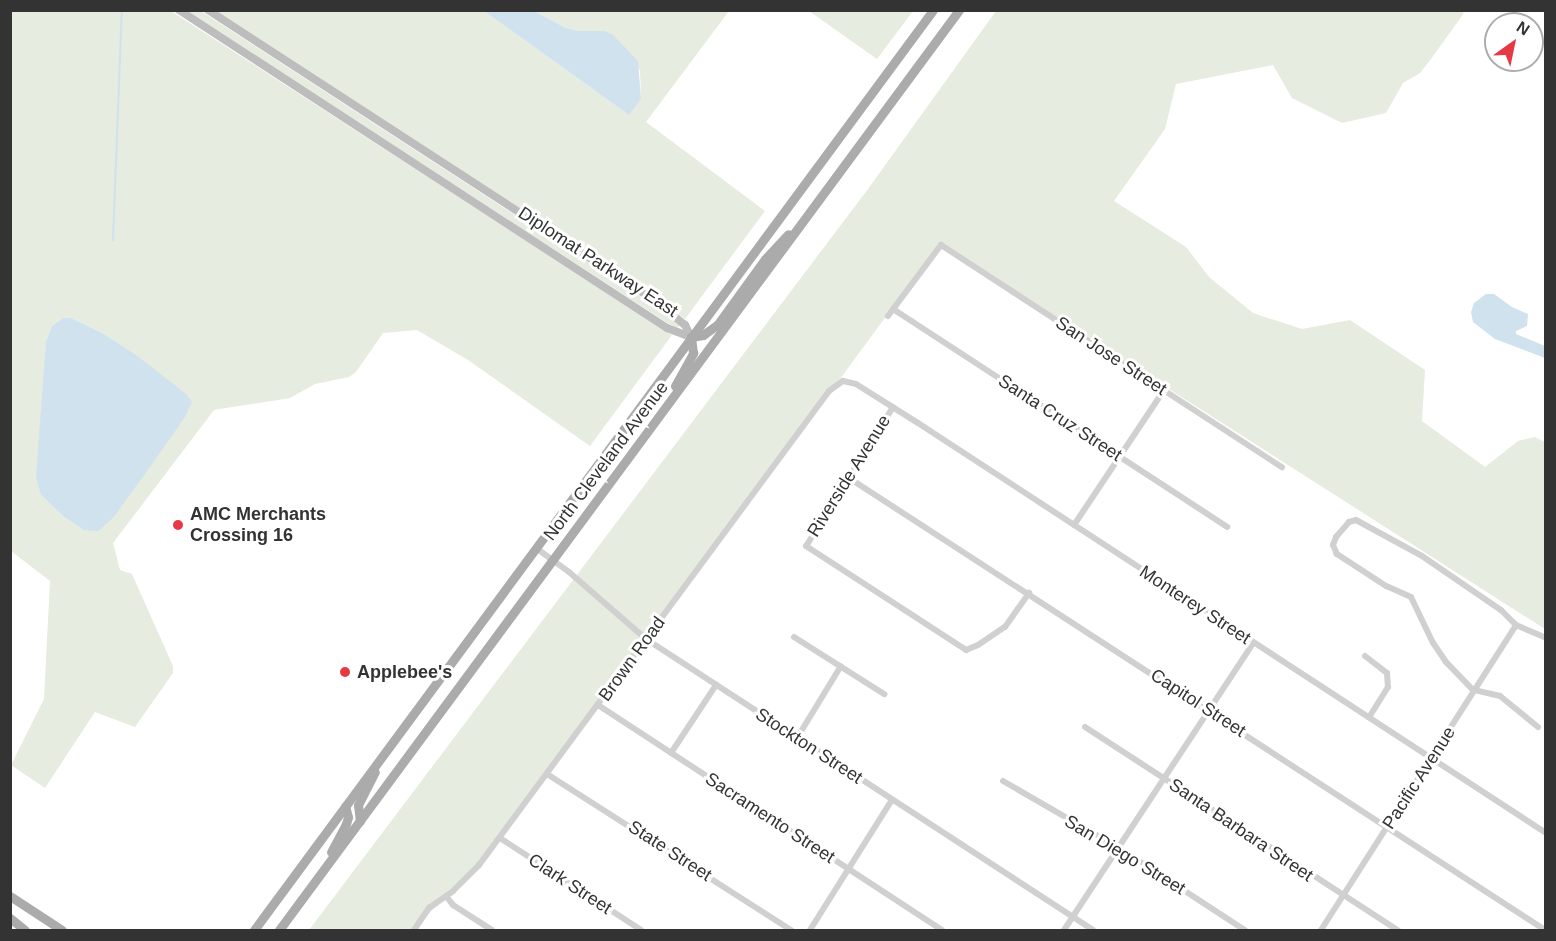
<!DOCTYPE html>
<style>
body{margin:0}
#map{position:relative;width:1556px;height:941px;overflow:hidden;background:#fff;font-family:Helvetica,sans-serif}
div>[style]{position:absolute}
.green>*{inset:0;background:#e6ecdf}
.water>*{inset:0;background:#cfe2ee}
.stream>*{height:2px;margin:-1px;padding:0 1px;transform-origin:1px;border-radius:1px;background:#cfe2ee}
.street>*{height:6px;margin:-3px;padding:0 3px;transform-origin:3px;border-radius:3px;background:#d0d0d0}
.secondary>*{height:8px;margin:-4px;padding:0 4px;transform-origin:4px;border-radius:4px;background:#bdbdbd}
.primary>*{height:9px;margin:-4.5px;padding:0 4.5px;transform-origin:4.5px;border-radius:4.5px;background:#ababab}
.dots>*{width:16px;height:16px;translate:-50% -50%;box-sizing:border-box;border:3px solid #fff;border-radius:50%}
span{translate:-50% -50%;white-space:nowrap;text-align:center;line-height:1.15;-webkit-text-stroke:6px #fff;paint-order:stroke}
.street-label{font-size:18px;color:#333}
.poi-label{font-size:18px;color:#333;font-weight:700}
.left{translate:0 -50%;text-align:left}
.frame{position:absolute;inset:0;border:12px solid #333;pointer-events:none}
.north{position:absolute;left:1484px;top:12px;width:60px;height:60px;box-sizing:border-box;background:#fff;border:2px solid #adadad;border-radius:50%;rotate:33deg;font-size:16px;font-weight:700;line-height:24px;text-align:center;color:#333}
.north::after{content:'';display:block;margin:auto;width:21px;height:27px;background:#e63946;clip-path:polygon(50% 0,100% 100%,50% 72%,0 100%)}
</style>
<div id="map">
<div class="green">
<div style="clip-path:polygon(1459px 10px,1464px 13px,1431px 59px,1420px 73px,1403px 83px,1386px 113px,1342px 123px,1292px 98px,1273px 65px,1176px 84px,1165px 129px,1114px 201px,1186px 247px,1209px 277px,1253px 313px,1302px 329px,1350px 320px,1425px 370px,1422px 421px,1485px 467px,1518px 441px,1535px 437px,1545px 442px,1545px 629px,940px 243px,484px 863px,432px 910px,416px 930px,309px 930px,868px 189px,996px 11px)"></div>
<div style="clip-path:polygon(evenodd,11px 11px,171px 11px,672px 335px,590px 446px,468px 360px,417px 330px,383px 333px,356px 372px,349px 377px,315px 384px,290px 398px,214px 410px,113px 543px,120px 570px,132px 574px,173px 666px,173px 673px,135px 727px,95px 712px,45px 788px,11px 765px,44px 699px,50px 581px,11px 551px,11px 11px,63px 318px,71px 318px,104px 334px,135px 354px,190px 399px,84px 530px,64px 517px,41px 495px,46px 341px,52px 326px,63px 318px)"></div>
<div style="clip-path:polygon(187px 11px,201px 11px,652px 304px,680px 326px,677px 328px,669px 324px)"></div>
<div style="clip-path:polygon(216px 11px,484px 11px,629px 115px,641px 98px,640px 71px,631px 54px,605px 31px,578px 31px,564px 27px,534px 11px,729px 11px,646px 122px,765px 211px,685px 319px,657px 297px)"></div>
<div style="clip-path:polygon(809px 11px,913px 11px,877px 59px)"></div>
</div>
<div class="water">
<div style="clip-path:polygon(484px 11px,534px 11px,564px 27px,578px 31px,605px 31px,613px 35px,638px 61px,641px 99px,629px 115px)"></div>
<div style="clip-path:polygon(1486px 294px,1494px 294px,1512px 307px,1528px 314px,1527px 326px,1516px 331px,1516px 334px,1545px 346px,1545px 358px,1495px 339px,1473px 322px,1471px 312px,1474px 303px)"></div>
<div style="clip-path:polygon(63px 318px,71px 318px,104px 334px,135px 354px,186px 394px,192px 402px,185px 417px,152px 464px,113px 518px,98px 531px,84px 530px,64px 517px,41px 495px,36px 477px,46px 341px,52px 326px)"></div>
</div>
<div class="stream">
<div style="left:113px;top:240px;width:230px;rotate:-87.8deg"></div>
</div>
<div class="street">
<div style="left:893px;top:309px;width:399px;rotate:33.1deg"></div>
<div style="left:888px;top:316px;width:89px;rotate:-53.3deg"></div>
<div style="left:941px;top:245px;width:407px;rotate:33.1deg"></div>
<div style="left:893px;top:407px;width:164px;rotate:122deg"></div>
<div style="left:806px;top:546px;width:191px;rotate:33deg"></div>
<div style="left:966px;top:650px;width:13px;rotate:-23deg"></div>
<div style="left:978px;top:645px;width:32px;rotate:-34deg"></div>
<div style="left:1005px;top:627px;width:42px;rotate:-54.8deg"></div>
<div style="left:849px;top:478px;width:830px;rotate:33deg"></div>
<div style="left:1074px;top:525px;width:162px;rotate:-56.3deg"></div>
<div style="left:536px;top:548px;width:41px;rotate:36deg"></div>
<div style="left:569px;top:572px;width:102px;rotate:41deg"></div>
<div style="left:646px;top:639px;width:533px;rotate:33.06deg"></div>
<div style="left:794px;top:637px;width:107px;rotate:32.3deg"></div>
<div style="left:1365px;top:656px;width:28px;rotate:38deg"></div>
<div style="left:1387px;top:673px;width:14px;rotate:86deg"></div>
<div style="left:1388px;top:687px;width:36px;rotate:122deg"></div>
<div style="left:598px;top:705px;width:411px;rotate:33.2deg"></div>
<div style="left:1085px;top:727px;width:373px;rotate:33deg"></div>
<div style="left:1538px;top:727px;width:49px;rotate:-140.8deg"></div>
<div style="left:1500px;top:696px;width:28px;rotate:-167deg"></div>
<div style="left:1473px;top:690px;width:39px;rotate:-134deg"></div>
<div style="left:1446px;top:662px;width:23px;rotate:-124deg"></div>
<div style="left:1433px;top:643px;width:51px;rotate:-115.6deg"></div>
<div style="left:1411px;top:597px;width:27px;rotate:-156deg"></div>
<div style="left:1386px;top:586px;width:59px;rotate:-146.9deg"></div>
<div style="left:1337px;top:554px;width:10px;rotate:-114deg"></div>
<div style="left:1333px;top:545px;width:9px;rotate:-69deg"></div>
<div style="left:1336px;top:537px;width:20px;rotate:-49deg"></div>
<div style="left:1349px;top:522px;width:7px;rotate:-16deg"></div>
<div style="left:1356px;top:520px;width:75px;rotate:28.6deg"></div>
<div style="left:1422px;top:556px;width:96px;rotate:34.4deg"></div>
<div style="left:1501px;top:610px;width:21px;rotate:45deg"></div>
<div style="left:1516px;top:625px;width:33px;rotate:23deg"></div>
<div style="left:797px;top:738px;width:84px;rotate:-58.6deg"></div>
<div style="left:671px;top:753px;width:82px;rotate:-56.5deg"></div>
<div style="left:547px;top:774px;width:290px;rotate:32.6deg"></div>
<div style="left:1003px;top:781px;width:134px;rotate:30deg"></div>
<div style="left:1119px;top:848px;width:150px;rotate:33.1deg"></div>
<div style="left:500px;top:838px;width:168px;rotate:33.1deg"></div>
<div style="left:446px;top:896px;width:11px;rotate:52deg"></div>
<div style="left:453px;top:905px;width:46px;rotate:32.7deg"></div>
<div style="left:414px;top:930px;width:27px;rotate:-56deg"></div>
<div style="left:429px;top:908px;width:29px;rotate:-35deg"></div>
<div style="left:453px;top:891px;width:37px;rotate:-45deg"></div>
<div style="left:479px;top:865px;width:589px;rotate:-53.56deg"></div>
<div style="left:829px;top:391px;width:17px;rotate:-36deg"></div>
<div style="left:843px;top:381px;width:13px;rotate:13deg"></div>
<div style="left:856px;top:384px;width:73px;rotate:32.2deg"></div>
<div style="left:918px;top:423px;width:750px;rotate:33.14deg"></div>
<div style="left:810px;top:930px;width:154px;rotate:-57.8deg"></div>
<div style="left:1064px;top:930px;width:344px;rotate:-56.6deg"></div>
<div style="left:1321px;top:930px;width:362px;rotate:-57.4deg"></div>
</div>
<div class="secondary">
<div style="left:179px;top:10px;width:582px;rotate:33.09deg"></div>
<div style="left:667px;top:328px;width:26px;rotate:21deg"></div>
<div style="left:208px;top:10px;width:532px;rotate:33.03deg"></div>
<div style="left:654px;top:300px;width:40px;rotate:39deg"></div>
<div style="left:685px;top:325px;width:13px;rotate:63deg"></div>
</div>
<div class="primary">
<div style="left:691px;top:337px;width:12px;rotate:-9deg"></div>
<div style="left:703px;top:335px;width:19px;rotate:-36deg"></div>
<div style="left:718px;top:324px;width:80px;rotate:-54.1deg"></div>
<div style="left:765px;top:259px;width:34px;rotate:-47deg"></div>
<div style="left:675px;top:386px;width:38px;rotate:-61deg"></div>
<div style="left:693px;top:353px;width:16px;rotate:-97deg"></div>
<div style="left:360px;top:821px;width:16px;rotate:-97deg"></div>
<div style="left:358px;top:805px;width:37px;rotate:-63deg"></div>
<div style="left:331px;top:852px;width:32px;rotate:-62deg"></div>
<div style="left:346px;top:824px;width:7px;rotate:-74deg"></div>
<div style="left:348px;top:817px;width:11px;rotate:-105deg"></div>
<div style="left:10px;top:896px;width:62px;rotate:33.2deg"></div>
<div style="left:10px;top:918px;width:19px;rotate:39deg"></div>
<div style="left:254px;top:930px;width:1143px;rotate:-53.57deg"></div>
<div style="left:279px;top:930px;width:1144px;rotate:-53.53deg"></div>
</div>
<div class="dots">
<div style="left:178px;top:525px;background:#e63946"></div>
<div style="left:345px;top:672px;background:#e63946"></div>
</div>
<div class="street-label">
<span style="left:598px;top:262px;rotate:33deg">Diplomat Parkway East</span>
<span style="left:1111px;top:356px;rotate:33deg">San Jose Street</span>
<span style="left:1060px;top:418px;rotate:33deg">Santa Cruz Street</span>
<span style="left:606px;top:461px;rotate:-53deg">North Cleveland Avenue</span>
<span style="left:849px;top:476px;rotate:-58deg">Riverside Avenue</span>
<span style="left:1195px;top:605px;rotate:33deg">Monterey Street</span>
<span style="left:632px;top:659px;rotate:-54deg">Brown Road</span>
<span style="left:1198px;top:703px;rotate:33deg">Capitol Street</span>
<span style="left:809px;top:746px;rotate:33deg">Stockton Street</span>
<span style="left:1419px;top:778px;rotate:-57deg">Pacific Avenue</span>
<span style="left:770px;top:818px;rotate:33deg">Sacramento Street</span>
<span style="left:1241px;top:830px;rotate:34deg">Santa Barbara Street</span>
<span style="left:670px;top:851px;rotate:33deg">State Street</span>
<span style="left:1125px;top:855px;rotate:31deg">San Diego Street</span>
<span style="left:570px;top:884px;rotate:33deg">Clark Street</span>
</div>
<div class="poi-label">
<span class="left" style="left:190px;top:525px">AMC Merchants<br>Crossing 16</span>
<span class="left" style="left:357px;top:672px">Applebee's</span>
</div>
<div class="frame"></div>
<div class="north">N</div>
</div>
